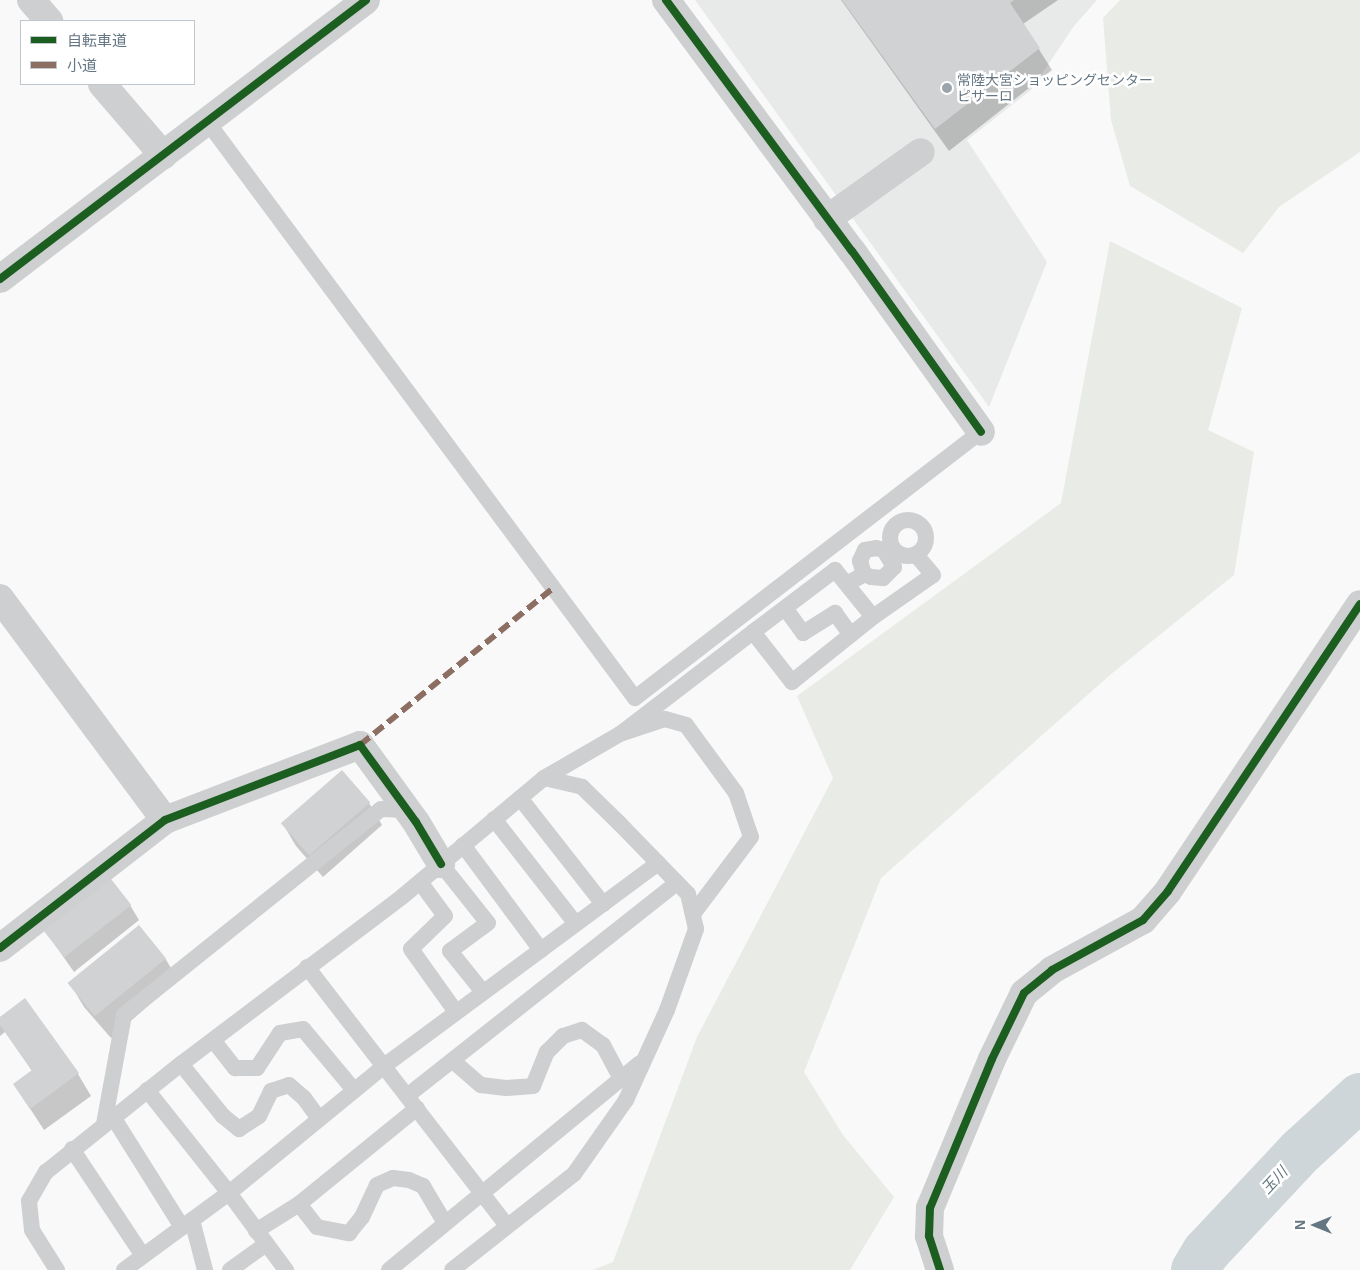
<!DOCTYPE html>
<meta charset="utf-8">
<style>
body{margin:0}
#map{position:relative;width:1360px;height:1270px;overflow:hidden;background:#f9f9f9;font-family:Helvetica,"Noto Sans JP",sans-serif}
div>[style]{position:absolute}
.built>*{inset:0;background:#e8e9e9}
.green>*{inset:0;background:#e8ebe6}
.shadow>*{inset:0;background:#0003}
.river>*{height:48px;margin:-24px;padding:0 24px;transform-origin:24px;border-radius:24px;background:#ced6d9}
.building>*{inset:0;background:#d0d2d3;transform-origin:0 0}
.service>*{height:16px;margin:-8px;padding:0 8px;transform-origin:8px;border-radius:8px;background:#cecfd0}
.service>.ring{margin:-8px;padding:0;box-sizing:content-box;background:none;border:16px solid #cecfd0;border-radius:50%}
.minor>*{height:28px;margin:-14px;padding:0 14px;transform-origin:14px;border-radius:14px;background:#cecfd0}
.quiet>*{height:6px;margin-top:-3px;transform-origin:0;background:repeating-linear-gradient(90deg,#8d6e63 0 12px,transparent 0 18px)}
.cycleway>*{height:8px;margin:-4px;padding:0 4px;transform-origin:4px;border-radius:4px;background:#1b5e20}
.dots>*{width:14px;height:14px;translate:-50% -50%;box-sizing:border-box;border:2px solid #fff;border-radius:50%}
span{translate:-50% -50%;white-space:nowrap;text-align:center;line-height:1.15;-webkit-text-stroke:5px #fff;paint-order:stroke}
.poi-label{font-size:14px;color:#657683}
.left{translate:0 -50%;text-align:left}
.water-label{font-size:15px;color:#60757c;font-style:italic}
.legend{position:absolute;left:20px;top:20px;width:175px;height:65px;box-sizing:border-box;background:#fff;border:1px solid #c1c8cd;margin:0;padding:6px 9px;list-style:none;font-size:15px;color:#657683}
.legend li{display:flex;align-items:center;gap:10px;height:25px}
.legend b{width:25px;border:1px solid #c1c8cd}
.north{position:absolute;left:1290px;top:1200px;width:50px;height:50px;-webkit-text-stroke:4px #fff;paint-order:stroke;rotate:270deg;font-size:14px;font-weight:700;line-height:20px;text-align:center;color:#657683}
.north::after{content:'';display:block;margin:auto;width:18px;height:22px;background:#657683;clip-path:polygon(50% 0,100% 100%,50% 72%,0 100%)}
</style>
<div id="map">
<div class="built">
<div style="clip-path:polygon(695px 0,1097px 0,1074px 26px,1031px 90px,967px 140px,1047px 262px,989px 407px)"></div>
</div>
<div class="green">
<div style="clip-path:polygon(1120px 0,1360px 0,1360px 152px,1279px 207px,1243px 253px,1130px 186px,1111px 120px,1103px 18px)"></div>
<div style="clip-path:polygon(1110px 241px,1242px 308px,1208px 430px,1254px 452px,1234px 575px,1110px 675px,881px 878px,804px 1072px,843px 1135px,894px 1197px,850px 1270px,593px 1270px,613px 1262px,697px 1037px,833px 778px,797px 696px,1061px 503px)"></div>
</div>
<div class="shadow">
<div style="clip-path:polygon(841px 0,1058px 0,1023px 24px,1052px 70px,949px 151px)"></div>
<div style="clip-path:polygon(342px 772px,369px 803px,382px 825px,323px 877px,296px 846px,283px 824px)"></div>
<div style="clip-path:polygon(130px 905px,139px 920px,74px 972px,46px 932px)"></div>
<div style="clip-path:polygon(165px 958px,178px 980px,111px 1038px,84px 1007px,71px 985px)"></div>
<div style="clip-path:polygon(25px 1000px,78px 1074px,91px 1096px,44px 1130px,14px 1084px,32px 1071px,5px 1032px,0 1036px,0 1017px)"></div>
</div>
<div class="river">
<div style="left:1195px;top:1270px;width:21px;rotate:-59deg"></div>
<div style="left:1206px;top:1252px;width:139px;rotate:-46.8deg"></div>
<div style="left:1301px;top:1151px;width:80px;rotate:-42.5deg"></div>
</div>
<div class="building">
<div style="clip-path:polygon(842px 0,1014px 0,1010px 3px,1040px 48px,935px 129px)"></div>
<div style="left:342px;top:770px;width:43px;height:81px;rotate:49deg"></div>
<div style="left:111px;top:879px;width:33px;height:85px;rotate:52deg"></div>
<div style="left:139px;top:925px;width:43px;height:92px;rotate:51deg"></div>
<div style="clip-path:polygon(25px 998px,79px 1073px,30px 1109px,13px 1084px,32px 1070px,0 1025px,0 1017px)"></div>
</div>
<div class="service">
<div style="left:206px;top:120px;width:720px;rotate:53.42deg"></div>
<div style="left:635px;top:698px;width:436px;rotate:-37.6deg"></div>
<div class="ring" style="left:890px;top:520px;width:20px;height:20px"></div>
<div style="left:847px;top:584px;width:20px;rotate:-30deg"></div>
<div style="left:864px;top:574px;width:14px;rotate:-107deg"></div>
<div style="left:860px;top:561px;width:12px;rotate:-66deg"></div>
<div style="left:865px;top:550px;width:11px;rotate:-10deg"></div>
<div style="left:876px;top:548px;width:8px;rotate:14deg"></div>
<div style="left:884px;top:550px;width:20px;rotate:60deg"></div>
<div style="left:894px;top:567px;width:16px;rotate:135deg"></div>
<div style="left:883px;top:578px;width:12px;rotate:-175deg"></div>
<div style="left:871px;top:577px;width:8px;rotate:-157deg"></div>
<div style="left:785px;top:608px;width:31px;rotate:54deg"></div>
<div style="left:803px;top:633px;width:38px;rotate:-32deg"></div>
<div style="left:835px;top:613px;width:27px;rotate:54deg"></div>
<div style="left:873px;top:617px;width:73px;rotate:-35deg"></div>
<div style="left:933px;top:575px;width:26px;rotate:-130deg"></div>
<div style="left:620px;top:734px;width:168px;rotate:-37.5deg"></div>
<div style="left:753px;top:632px;width:103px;rotate:-37.1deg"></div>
<div style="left:835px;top:570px;width:60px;rotate:51deg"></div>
<div style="left:873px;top:617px;width:104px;rotate:141.3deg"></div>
<div style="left:792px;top:682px;width:63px;rotate:-128deg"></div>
<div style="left:544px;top:778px;width:88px;rotate:-30.1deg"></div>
<div style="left:620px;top:734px;width:47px;rotate:-18.4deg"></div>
<div style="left:665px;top:719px;width:22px;rotate:16deg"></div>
<div style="left:686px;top:725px;width:84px;rotate:53.7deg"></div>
<div style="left:736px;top:793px;width:46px;rotate:71.2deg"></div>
<div style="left:751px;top:837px;width:96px;rotate:127deg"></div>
<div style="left:520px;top:798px;width:135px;rotate:51.9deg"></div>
<div style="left:494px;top:819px;width:133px;rotate:52deg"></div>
<div style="left:463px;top:845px;width:131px;rotate:53.4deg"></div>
<div style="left:441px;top:864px;width:75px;rotate:51.5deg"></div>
<div style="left:488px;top:923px;width:47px;rotate:143.6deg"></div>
<div style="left:450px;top:951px;width:53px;rotate:51.2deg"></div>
<div style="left:420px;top:882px;width:42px;rotate:53.7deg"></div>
<div style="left:445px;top:916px;width:47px;rotate:135.9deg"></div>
<div style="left:411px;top:949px;width:77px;rotate:54.5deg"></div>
<div style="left:307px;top:967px;width:327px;rotate:52.3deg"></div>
<div style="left:213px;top:1040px;width:36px;rotate:52deg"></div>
<div style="left:235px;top:1068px;width:22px"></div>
<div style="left:257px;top:1068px;width:42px;rotate:-56.7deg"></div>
<div style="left:280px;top:1033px;width:23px;rotate:-10deg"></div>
<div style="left:303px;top:1029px;width:80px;rotate:50.1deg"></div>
<div style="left:453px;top:1061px;width:37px;rotate:41deg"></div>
<div style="left:481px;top:1085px;width:25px;rotate:7deg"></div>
<div style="left:506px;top:1088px;width:27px;rotate:-4deg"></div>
<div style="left:533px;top:1086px;width:37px;rotate:-68deg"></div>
<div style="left:547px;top:1052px;width:23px;rotate:-45deg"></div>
<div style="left:563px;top:1036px;width:20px;rotate:-18deg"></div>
<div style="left:582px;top:1030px;width:26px;rotate:36deg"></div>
<div style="left:603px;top:1045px;width:38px;rotate:62deg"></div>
<div style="left:181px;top:1064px;width:67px;rotate:51.1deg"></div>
<div style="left:223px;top:1116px;width:21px;rotate:39deg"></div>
<div style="left:239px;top:1129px;width:24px;rotate:-33deg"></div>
<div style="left:259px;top:1116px;width:28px;rotate:-64deg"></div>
<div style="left:271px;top:1091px;width:19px;rotate:-18deg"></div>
<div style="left:289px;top:1085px;width:20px;rotate:41deg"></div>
<div style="left:304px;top:1098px;width:26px;rotate:54deg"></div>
<div style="left:147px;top:1090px;width:132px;rotate:51.5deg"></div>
<div style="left:229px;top:1193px;width:96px;rotate:53.5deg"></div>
<div style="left:407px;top:1096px;width:344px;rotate:-38.3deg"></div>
<div style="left:113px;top:1117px;width:130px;rotate:57.9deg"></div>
<div style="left:104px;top:1124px;width:111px;rotate:-79.6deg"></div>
<div style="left:124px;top:1015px;width:329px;rotate:-38.7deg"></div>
<div style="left:381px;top:809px;width:26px;rotate:2deg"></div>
<div style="left:72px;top:1149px;width:128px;rotate:56.4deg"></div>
<div style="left:299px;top:1204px;width:29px;rotate:52deg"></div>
<div style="left:317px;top:1227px;width:33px;rotate:11deg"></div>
<div style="left:349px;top:1233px;width:21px;rotate:-51deg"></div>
<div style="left:362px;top:1217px;width:35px;rotate:-65deg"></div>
<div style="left:377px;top:1185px;width:17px;rotate:-24deg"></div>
<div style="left:393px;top:1178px;width:16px;rotate:7deg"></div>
<div style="left:409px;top:1180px;width:15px;rotate:23deg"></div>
<div style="left:423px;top:1186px;width:43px;rotate:59.3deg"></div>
<div style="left:192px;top:1220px;width:52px;rotate:75.4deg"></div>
<div style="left:256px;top:1231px;width:51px;rotate:-32.1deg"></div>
<div style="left:299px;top:1204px;width:152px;rotate:-39.1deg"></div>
<div style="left:57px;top:1270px;width:47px;rotate:-122deg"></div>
<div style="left:32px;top:1230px;width:29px;rotate:-96deg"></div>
<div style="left:29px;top:1201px;width:34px;rotate:-60deg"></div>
<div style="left:46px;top:1172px;width:173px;rotate:-38.7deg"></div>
<div style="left:181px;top:1064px;width:278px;rotate:-37.1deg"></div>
<div style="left:403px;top:896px;width:184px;rotate:-39.9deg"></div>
<div style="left:544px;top:778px;width:39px;rotate:13deg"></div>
<div style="left:582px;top:787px;width:52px;rotate:44.2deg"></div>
<div style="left:619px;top:823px;width:99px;rotate:45.8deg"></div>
<div style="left:688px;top:894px;width:36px;rotate:77deg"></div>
<div style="left:696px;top:929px;width:86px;rotate:109.7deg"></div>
<div style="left:667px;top:1010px;width:99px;rotate:114.5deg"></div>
<div style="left:626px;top:1100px;width:90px;rotate:125.1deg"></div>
<div style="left:574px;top:1174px;width:155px;rotate:141.8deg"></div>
<div style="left:124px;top:1270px;width:130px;rotate:-36.3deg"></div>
<div style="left:229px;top:1193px;width:200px;rotate:-39.3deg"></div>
<div style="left:384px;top:1066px;width:341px;rotate:-36.5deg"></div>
<div style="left:230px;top:1270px;width:44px;rotate:-35.8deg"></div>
<div style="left:389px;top:1270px;width:325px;rotate:-39.5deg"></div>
</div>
<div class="minor">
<div style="left:31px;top:0;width:28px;rotate:49deg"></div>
<div style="left:666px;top:0;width:312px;rotate:53.5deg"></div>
<div style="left:852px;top:251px;width:222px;rotate:54.5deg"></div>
<div style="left:102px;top:84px;width:94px;rotate:49.3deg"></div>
<div style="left:827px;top:219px;width:115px;rotate:-35.5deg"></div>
<div style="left:0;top:279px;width:460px;rotate:-37.3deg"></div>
<div style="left:0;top:598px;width:277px;rotate:53.4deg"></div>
<div style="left:0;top:948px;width:209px;rotate:-37.8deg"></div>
<div style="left:165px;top:820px;width:209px;rotate:-21deg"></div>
<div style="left:360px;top:745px;width:95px;rotate:54deg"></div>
<div style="left:416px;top:822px;width:49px;rotate:59.2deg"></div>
<div style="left:940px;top:1270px;width:36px;rotate:-108deg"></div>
<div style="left:929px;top:1236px;width:28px;rotate:-88deg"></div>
<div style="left:930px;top:1208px;width:161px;rotate:-67.4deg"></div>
<div style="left:992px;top:1059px;width:73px;rotate:-64.1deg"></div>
<div style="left:1024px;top:993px;width:36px;rotate:-39deg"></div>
<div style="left:1052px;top:970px;width:104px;rotate:-28.8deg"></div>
<div style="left:1143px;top:920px;width:38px;rotate:-49deg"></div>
<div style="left:1168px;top:891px;width:345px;rotate:-56.2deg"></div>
</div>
<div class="quiet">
<div style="left:360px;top:745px;width:249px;rotate:-39.1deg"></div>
</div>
<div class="cycleway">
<div style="left:666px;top:0;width:312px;rotate:53.5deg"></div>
<div style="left:852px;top:251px;width:222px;rotate:54.5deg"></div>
<div style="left:0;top:279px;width:460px;rotate:-37.3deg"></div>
<div style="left:0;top:948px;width:209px;rotate:-37.8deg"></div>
<div style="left:165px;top:820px;width:209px;rotate:-21deg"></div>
<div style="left:360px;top:745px;width:95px;rotate:54deg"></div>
<div style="left:416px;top:822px;width:49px;rotate:59.2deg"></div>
<div style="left:940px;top:1270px;width:36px;rotate:-108deg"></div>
<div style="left:929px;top:1236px;width:28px;rotate:-88deg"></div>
<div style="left:930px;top:1208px;width:161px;rotate:-67.4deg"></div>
<div style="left:992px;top:1059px;width:73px;rotate:-64.1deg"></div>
<div style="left:1024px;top:993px;width:36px;rotate:-39deg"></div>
<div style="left:1052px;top:970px;width:104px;rotate:-28.8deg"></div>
<div style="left:1143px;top:920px;width:38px;rotate:-49deg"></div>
<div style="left:1168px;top:891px;width:345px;rotate:-56.2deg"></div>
</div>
<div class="dots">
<div style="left:947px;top:88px;background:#99a4ac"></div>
</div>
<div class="poi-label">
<span class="left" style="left:957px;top:88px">常陸大宮ショッピングセンター<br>ピサーロ</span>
</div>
<div class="water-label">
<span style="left:1274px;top:1180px;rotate:-47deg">玉川</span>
</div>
<ul class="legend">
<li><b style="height:6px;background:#1b5e20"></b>自転車道</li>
<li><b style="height:6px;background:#8d6e63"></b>小道</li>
</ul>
<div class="north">N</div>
</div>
